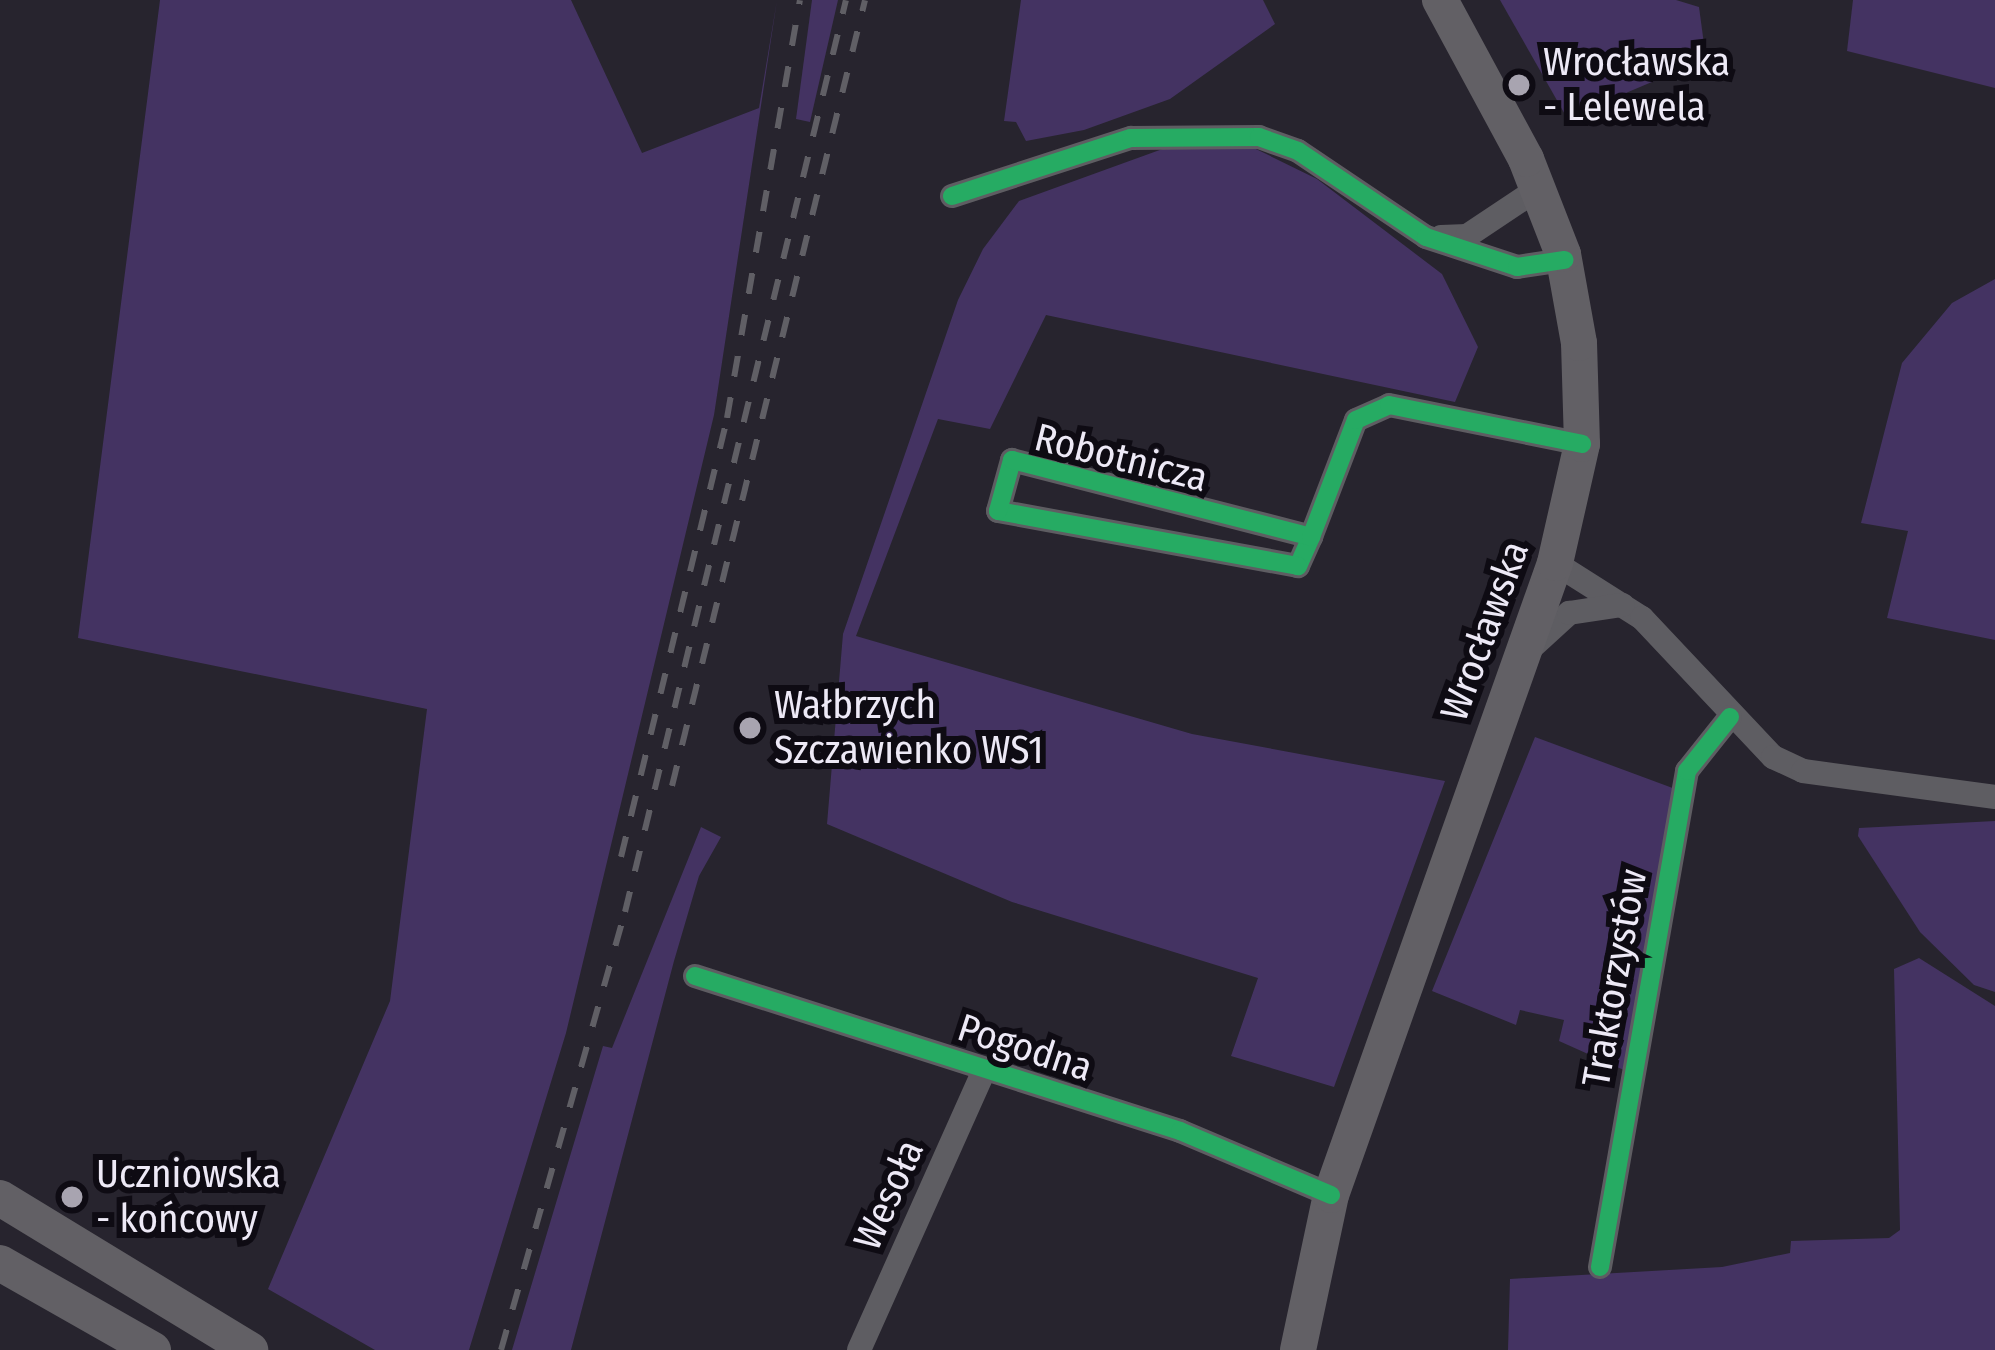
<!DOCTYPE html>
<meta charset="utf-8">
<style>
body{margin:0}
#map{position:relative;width:1995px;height:1350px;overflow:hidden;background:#27242e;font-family:"Fira Sans Condensed",sans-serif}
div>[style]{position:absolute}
.green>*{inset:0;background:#443362}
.minor>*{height:24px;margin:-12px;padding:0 12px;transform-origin:12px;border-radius:12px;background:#5e5d62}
.secondary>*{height:36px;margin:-18px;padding:0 18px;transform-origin:18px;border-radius:18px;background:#626065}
.rail>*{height:6px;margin-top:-3px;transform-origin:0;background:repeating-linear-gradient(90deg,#605f65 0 21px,transparent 0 42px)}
.cycleway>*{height:18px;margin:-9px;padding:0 9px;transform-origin:9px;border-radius:9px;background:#26ab63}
.dots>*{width:33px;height:33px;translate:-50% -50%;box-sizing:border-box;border:6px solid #0e0b13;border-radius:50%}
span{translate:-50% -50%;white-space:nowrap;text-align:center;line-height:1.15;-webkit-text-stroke:12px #0e0b13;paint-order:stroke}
.poi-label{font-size:39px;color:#ede9f6}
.left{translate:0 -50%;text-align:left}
.street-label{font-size:39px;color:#ede9f6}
</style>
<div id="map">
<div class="green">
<div style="clip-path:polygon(160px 0,571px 0,642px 153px,759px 108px,777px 0,714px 415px,566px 1033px,469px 1350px,375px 1350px,268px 1289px,390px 1001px,427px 709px,78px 638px)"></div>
<div style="clip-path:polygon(812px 0,838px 0,810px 122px,796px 119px)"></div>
<div style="clip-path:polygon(1021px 0,1263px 0,1275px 24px,1170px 99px,1084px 130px,1026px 141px,1016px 122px,1004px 121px)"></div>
<div style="clip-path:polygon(1500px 0,1676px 0,1699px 7px,1706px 59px,1567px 118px)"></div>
<div style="clip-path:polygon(1853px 0,1995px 0,1995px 88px,1847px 51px)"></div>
<div style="clip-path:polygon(1168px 147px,1256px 149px,1317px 179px,1442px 274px,1478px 347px,1455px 402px,1046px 315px,990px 429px,938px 419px,856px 636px,1192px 734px,1445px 781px,1334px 1087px,1231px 1056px,1258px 978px,1012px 902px,827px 824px,843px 634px,958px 300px,983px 249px,1019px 201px)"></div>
<div style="clip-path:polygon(1995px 279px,1995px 640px,1887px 618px,1908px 531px,1861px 523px,1902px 363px,1952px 303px)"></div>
<div style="clip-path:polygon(1535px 737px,1678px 790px,1626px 1071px,1559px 1041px,1564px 1020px,1520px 1010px,1516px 1025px,1432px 991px)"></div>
<div style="clip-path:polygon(1995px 821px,1995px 992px,1974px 985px,1920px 932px,1858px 836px,1859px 828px)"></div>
<div style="clip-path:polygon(701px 827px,721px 837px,699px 876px,674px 961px,571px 1350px,512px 1350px,603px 1046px,612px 1048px)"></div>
<div style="clip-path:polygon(1919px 958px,1995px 1006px,1995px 1350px,1508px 1350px,1510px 1279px,1722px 1267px,1790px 1253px,1791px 1241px,1889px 1238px,1900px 1230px,1894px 969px)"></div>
</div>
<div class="minor">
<div style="left:952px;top:196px;width:188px;rotate:-18deg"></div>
<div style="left:1131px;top:138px;width:128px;rotate:-0.4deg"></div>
<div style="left:1259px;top:137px;width:41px;rotate:19.7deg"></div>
<div style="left:1298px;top:151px;width:154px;rotate:33.9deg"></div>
<div style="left:1426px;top:237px;width:96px;rotate:18.2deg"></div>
<div style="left:1517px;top:267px;width:48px;rotate:-8.5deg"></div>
<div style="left:1441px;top:237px;width:26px;rotate:-2deg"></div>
<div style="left:1467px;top:236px;width:87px;rotate:-33.7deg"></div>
<div style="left:1311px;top:537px;width:32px;rotate:114deg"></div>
<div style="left:1298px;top:566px;width:305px;rotate:-169.6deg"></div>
<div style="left:998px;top:511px;width:53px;rotate:-74.6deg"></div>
<div style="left:1012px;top:460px;width:309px;rotate:14.4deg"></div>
<div style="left:1311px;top:537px;width:125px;rotate:-69deg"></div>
<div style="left:1356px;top:420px;width:36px;rotate:-24deg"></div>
<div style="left:1389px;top:405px;width:197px;rotate:11.4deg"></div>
<div style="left:1555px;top:563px;width:103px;rotate:32.3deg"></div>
<div style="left:1642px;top:618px;width:191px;rotate:46.7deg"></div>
<div style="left:1773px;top:757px;width:33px;rotate:25deg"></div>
<div style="left:1803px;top:771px;width:194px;rotate:7.7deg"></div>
<div style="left:1531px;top:648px;width:52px;rotate:-42.6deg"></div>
<div style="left:1569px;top:613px;width:54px;rotate:-8.6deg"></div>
<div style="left:695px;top:976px;width:509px;rotate:17.72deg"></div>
<div style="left:1180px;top:1131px;width:164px;rotate:23deg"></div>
<div style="left:1600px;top:1267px;width:504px;rotate:-80.05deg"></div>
<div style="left:1687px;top:771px;width:69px;rotate:-51.5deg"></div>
<div style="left:859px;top:1350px;width:307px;rotate:-65.9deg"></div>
</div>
<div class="secondary">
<div style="left:0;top:1198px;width:293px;rotate:31.3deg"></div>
<div style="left:0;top:1263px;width:176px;rotate:29.6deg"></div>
<div style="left:1298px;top:1350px;width:158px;rotate:-78deg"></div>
<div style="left:1331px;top:1195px;width:671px;rotate:-70.48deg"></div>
<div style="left:1555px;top:563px;width:122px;rotate:-77.2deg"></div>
<div style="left:1582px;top:444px;width:101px;rotate:-91.7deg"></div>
<div style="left:1579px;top:343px;width:90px;rotate:-100.2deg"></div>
<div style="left:1563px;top:254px;width:102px;rotate:-111.3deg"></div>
<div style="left:1526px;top:159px;width:181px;rotate:-118.4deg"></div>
</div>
<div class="rail">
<div style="left:672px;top:786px;width:809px;rotate:-76.2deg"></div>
<div style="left:621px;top:857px;width:452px;rotate:-76.4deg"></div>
<div style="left:727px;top:418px;width:424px;rotate:-80.1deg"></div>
<div style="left:501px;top:1350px;width:455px;rotate:-74.2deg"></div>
<div style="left:625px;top:912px;width:938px;rotate:-76.38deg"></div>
</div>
<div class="cycleway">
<div style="left:952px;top:196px;width:188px;rotate:-18deg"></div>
<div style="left:1131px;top:138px;width:128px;rotate:-0.4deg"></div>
<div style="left:1259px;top:137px;width:41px;rotate:19.7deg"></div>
<div style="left:1298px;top:151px;width:154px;rotate:33.9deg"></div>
<div style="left:1426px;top:237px;width:96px;rotate:18.2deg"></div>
<div style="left:1517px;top:267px;width:48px;rotate:-8.5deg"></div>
<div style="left:1311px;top:537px;width:32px;rotate:114deg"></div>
<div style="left:1298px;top:566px;width:305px;rotate:-169.6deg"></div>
<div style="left:998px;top:511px;width:53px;rotate:-74.6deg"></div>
<div style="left:1012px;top:460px;width:309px;rotate:14.4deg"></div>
<div style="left:1311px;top:537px;width:125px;rotate:-69deg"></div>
<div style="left:1356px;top:420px;width:36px;rotate:-24deg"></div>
<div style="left:1389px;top:405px;width:197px;rotate:11.4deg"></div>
<div style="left:695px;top:976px;width:509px;rotate:17.72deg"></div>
<div style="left:1180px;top:1131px;width:164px;rotate:23deg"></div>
<div style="left:1600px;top:1267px;width:504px;rotate:-80.05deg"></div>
<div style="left:1687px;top:771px;width:69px;rotate:-51.5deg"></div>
</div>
<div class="dots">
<div style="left:1519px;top:85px;background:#a8a4b0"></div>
<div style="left:750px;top:728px;background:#a8a4b0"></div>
<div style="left:72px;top:1197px;background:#a8a4b0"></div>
</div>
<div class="poi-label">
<span class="left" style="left:1543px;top:85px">Wrocławska<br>- Lelewela</span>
<span class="left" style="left:774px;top:728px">Wałbrzych<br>Szczawienko WS1</span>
<span class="left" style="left:96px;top:1197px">Uczniowska<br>- końcowy</span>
</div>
<div class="street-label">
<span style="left:1121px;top:458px;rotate:14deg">Robotnicza</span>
<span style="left:1485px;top:631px;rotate:-70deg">Wrocławska</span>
<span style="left:1615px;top:978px;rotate:-80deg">Traktorzystów</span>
<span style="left:1025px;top:1048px;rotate:18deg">Pogodna</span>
<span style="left:889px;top:1195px;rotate:-66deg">Wesoła</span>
</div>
</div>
